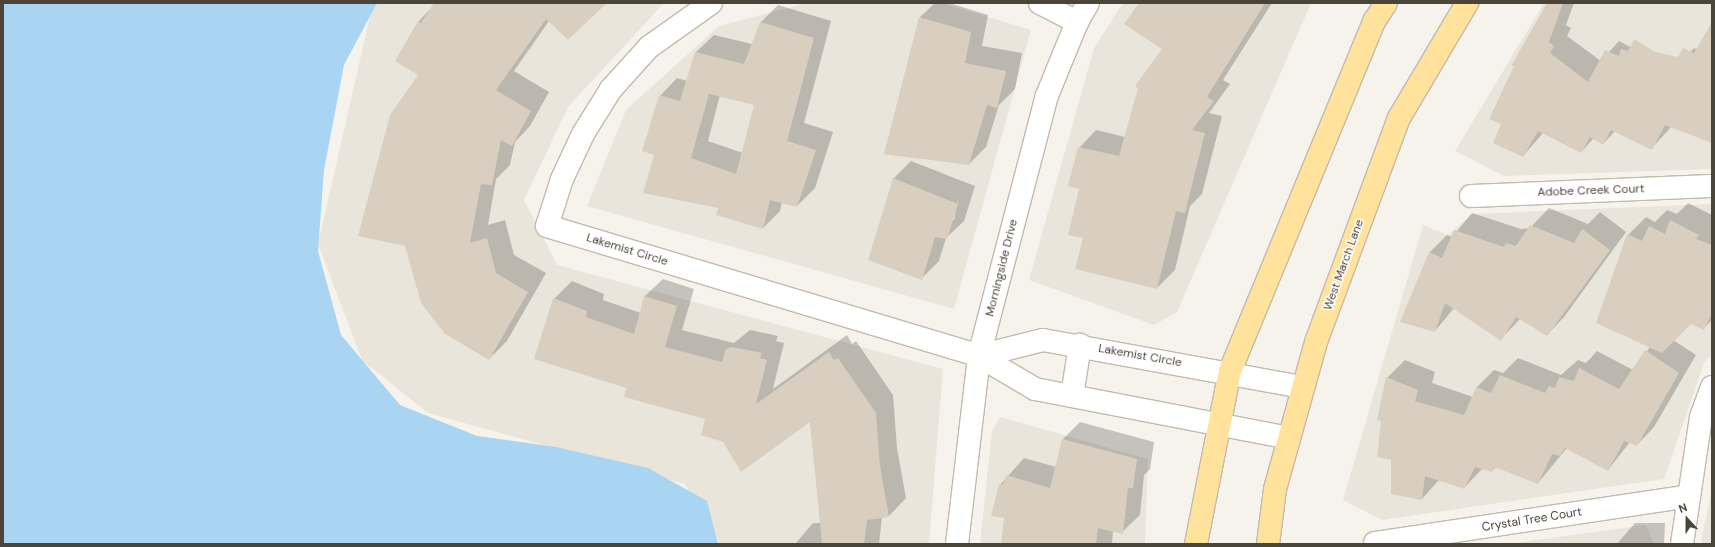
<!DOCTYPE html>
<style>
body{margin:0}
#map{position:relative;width:1715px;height:547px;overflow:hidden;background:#f6f3ec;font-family:"DM Sans",sans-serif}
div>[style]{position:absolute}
.residential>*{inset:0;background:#eae5da}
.water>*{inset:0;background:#a9d4f2}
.shadow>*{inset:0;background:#0003}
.building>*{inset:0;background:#d8cfc1}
.roads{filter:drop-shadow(1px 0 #c2bbae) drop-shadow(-1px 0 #c2bbae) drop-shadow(0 1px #c2bbae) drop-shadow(0 -1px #c2bbae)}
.minor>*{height:22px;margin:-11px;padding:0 11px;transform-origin:11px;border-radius:11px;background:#fff}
.major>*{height:22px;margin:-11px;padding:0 11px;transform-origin:11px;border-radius:11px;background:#ffe39c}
span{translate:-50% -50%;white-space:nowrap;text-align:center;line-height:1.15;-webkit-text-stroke:3px #fff;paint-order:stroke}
.street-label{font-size:12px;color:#4b4439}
.frame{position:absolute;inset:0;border:4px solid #4b4439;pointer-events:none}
.north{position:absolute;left:1667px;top:499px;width:40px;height:40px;-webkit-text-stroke:3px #fff;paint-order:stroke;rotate:339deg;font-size:11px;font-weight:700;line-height:16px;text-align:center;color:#4b4439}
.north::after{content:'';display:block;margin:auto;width:14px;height:18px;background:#4b4439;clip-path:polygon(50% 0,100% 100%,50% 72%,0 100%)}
</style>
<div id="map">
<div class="residential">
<div style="clip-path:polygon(373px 3px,664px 3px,568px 107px,524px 200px,557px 265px,943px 369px,929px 544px,720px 544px,685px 484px,428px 413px,362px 360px,318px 244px)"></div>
<div style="clip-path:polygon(807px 3px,941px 3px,1031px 30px,954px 309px,587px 206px,626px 110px,719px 26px)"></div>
<div style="clip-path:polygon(1123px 3px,1311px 3px,1177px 312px,1154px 325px,1029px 280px,1094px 48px)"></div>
<div style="clip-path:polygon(1544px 3px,1712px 3px,1712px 169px,1504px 176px,1455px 151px)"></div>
<div style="clip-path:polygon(1712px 204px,1712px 355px,1704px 363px,1664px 479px,1382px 520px,1343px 500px,1423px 225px,1448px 235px,1472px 214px)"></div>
<div style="clip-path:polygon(1000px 417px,1148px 459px,1145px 544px,980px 544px,992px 431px)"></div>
<div style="clip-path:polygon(1712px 490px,1712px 544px,1702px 544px,1702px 536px)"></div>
<div style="clip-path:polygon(1646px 525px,1654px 544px,1508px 544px)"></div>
</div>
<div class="water">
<div style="clip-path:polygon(3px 3px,377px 3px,344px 65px,324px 170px,318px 251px,341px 335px,400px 405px,477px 436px,556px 447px,648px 468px,707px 501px,718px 544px,3px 544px)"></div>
</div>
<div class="shadow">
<div style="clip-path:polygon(436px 3px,605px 3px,549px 21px,514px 71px,549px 92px,530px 126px,515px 142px,510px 165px,496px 179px,488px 225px,505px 220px,514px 255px,546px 273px,507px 341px,489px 359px,419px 74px,396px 60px,419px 21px)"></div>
<div style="clip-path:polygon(935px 3px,949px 3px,988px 15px,982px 46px,1022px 53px,1015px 89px,999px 105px,986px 147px,969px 164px,885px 154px,920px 17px)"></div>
<div style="clip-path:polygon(1141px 3px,1272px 3px,1223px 80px,1230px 84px,1209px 113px,1222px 116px,1202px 194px,1190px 206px,1175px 270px,1157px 288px,1084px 238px,1080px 188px,1079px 148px,1096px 130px,1125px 137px,1163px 49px)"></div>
<div style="clip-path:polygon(1548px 3px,1574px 3px,1566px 25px,1571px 28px,1567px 36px,1601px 61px,1619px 41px,1673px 70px,1694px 48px,1712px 59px,1712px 142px,1672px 126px,1652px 148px,1615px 131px,1603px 144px,1594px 138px,1581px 152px,1544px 132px,1523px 156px)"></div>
<div style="clip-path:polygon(evenodd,778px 5px,831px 21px,804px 123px,833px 132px,815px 188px,797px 206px,782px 202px,780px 211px,763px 228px,719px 207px,655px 154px,660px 96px,677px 78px,687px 81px,696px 52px,714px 35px,752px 44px,761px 22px,778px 5px,720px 95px,756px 104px,743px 153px,708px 141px,720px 95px)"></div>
<div style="clip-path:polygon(evenodd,911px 161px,975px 186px,964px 221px,946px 238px,939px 261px,921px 279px,894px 178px,911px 161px,958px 199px,954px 220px,952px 220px,958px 199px)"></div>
<div style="clip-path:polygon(1688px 203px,1712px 215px,1712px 320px,1704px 328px,1691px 322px,1673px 340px,1696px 355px,1654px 427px,1637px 445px,1630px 442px,1608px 470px,1567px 448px,1538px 483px,1496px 467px,1492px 471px,1483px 468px,1464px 488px,1439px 480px,1422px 499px,1392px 459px,1387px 378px,1405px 360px,1435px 372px,1432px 383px,1473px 397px,1477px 387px,1494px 370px,1503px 373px,1518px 358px,1561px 375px,1578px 360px,1586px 363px,1597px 351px,1633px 370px,1650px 347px,1628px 235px,1646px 217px,1655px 222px,1667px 210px,1677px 214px)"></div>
<div style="clip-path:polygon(1549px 208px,1588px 224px,1600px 212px,1626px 232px,1564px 317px,1547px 335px,1520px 319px,1501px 339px,1454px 308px,1435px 331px,1401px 321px,1430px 252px,1447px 235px,1452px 237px,1472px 213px,1521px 229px,1530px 228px)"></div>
<div style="clip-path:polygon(663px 279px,694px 289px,682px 330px,734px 343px,750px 330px,778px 336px,776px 341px,784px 343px,773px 389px,847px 335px,852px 344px,856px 341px,893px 395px,897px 448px,906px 498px,889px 516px,882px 517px,879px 544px,795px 544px,813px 523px,821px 523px,810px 421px,724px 441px,707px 418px,628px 387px,554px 299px,572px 281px,604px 294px,603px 300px,641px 313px,645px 296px)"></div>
<div style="clip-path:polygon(1080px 422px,1154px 442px,1150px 469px,1144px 475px,1140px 515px,1122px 532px,1113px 530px,1112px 544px,1002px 544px,1005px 517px,1000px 485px,1024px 458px,1056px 467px,1063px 439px)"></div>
<div style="clip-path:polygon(1635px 523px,1665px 523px,1664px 544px,1617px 544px)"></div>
</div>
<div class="building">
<div style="clip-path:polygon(434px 3px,607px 3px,568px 40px,546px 19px,496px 90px,531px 111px,512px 146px,501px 140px,492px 185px,481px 184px,470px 243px,487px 238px,496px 273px,528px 292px,489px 360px,445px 334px,421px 303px,405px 246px,358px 236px,390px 115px,418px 75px,395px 61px,418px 21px,421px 23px)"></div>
<div style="clip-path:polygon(1139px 3px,1265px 3px,1207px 97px,1214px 101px,1192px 130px,1205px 133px,1185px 213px,1176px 211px,1157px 289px,1075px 269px,1083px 238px,1068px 235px,1079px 189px,1068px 186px,1078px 147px,1119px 156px,1138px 88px,1135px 86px,1162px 49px,1124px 24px)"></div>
<div style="clip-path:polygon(1547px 3px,1563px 3px,1549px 42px,1554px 46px,1550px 53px,1588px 82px,1605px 50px,1619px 56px,1621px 49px,1628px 51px,1634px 39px,1655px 52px,1678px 57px,1683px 48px,1694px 53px,1712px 22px,1712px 143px,1665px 125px,1652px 150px,1611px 130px,1603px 145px,1590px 137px,1581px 153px,1538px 131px,1523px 157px,1493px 143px,1501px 124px,1489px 119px,1514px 66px,1511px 66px)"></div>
<div style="clip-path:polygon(919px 17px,971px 32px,965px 63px,1006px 71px,997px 108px,987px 105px,969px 165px,884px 154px)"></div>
<div style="clip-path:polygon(evenodd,760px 22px,814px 38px,787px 141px,816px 150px,797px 207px,770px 200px,763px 229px,716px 215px,718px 208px,643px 193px,654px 155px,642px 151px,659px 95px,680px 101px,695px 52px,744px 64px,760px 22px,709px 94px,754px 105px,736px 174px,691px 158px,709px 94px)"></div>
<div style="clip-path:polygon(893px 178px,958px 204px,947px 239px,935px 237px,922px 280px,868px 260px)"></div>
<div style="clip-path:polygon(1670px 220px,1699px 235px,1696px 239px,1712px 245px,1712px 313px,1704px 330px,1691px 324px,1662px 353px,1596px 323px,1627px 234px,1642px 241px,1649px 226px,1665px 234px)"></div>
<div style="clip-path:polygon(1530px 225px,1574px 243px,1582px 229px,1610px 250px,1547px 336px,1516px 317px,1501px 341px,1445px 303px,1435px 332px,1400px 322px,1429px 252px,1442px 258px,1454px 230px,1504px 247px,1506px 243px,1516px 246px)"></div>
<div style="clip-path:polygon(644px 296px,677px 306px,665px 347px,722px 362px,726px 349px,732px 347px,762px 353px,760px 358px,767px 360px,756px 404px,829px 352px,834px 360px,838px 358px,876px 413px,880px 466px,889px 517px,867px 520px,864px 544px,822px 544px,810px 422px,741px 472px,723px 442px,701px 435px,705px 419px,624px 397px,626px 388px,534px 359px,553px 298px,587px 311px,586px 317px,634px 334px)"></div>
<div style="clip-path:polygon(1645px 350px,1679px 373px,1637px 446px,1624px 441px,1608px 471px,1565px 448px,1560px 456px,1552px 454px,1538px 484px,1494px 467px,1492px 472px,1475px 467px,1464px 489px,1425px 476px,1422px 500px,1391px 494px,1391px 460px,1377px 457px,1381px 421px,1377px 420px,1386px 377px,1418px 390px,1415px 401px,1464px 415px,1476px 387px,1491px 393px,1500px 375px,1545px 393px,1549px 386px,1555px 388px,1559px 377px,1574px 381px,1579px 368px,1619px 389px)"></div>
<div style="clip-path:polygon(1062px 439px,1137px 459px,1133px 488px,1128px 488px,1123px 534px,1098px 528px,1096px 544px,1001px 544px,1004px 518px,991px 516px,999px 484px,1003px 485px,1006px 475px,1050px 488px)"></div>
</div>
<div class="roads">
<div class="minor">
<div style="left:711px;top:3px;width:76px;rotate:144.6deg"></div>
<div style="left:649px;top:47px;width:57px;rotate:132.1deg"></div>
<div style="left:611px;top:89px;width:53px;rotate:121.9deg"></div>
<div style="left:583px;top:134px;width:50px;rotate:115deg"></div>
<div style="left:562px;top:179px;width:49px;rotate:107.7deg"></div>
<div style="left:547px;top:226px;width:451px;rotate:16.7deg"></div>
<div style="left:979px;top:356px;width:65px;rotate:30.5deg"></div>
<div style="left:1035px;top:389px;width:259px;rotate:10.9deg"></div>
<div style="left:1040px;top:3px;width:42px;rotate:27.2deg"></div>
<div style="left:1471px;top:196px;width:241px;rotate:-2.4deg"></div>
<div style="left:979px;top:356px;width:66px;rotate:-14deg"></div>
<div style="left:1043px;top:340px;width:263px;rotate:10.3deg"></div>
<div style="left:1072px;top:396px;width:52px;rotate:-81.1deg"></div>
<div style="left:1375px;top:543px;width:317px;rotate:-8.5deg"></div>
<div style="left:957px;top:544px;width:189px;rotate:-83.3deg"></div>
<div style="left:979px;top:356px;width:267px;rotate:-75.4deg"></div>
<div style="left:1046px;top:98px;width:82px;rotate:-67.8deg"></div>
<div style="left:1077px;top:22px;width:22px;rotate:-60deg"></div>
<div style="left:1682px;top:544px;width:128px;rotate:-81.5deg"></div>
<div style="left:1701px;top:417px;width:32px;rotate:-70deg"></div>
</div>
<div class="major">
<div style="left:1196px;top:544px;width:176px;rotate:-78.9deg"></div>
<div style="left:1230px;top:371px;width:380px;rotate:-67.6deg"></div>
<div style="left:1375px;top:20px;width:20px;rotate:-57deg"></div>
<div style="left:1268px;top:544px;width:55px;rotate:-82.7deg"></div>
<div style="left:1275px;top:489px;width:153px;rotate:-74.4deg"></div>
<div style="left:1316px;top:342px;width:239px;rotate:-69.7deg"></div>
<div style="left:1399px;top:118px;width:134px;rotate:-59.4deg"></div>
</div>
</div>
<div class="street-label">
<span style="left:1591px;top:191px;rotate:-2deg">Adobe Creek Court</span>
<span style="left:627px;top:250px;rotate:17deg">Lakemist Circle</span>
<span style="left:1344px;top:265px;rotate:-70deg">West March Lane</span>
<span style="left:1002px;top:268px;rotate:-76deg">Morningside Drive</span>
<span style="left:1140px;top:356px;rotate:10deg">Lakemist Circle</span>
<span style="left:1532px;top:520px;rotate:-9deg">Crystal Tree Court</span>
</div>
<div class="frame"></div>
<div class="north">N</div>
</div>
